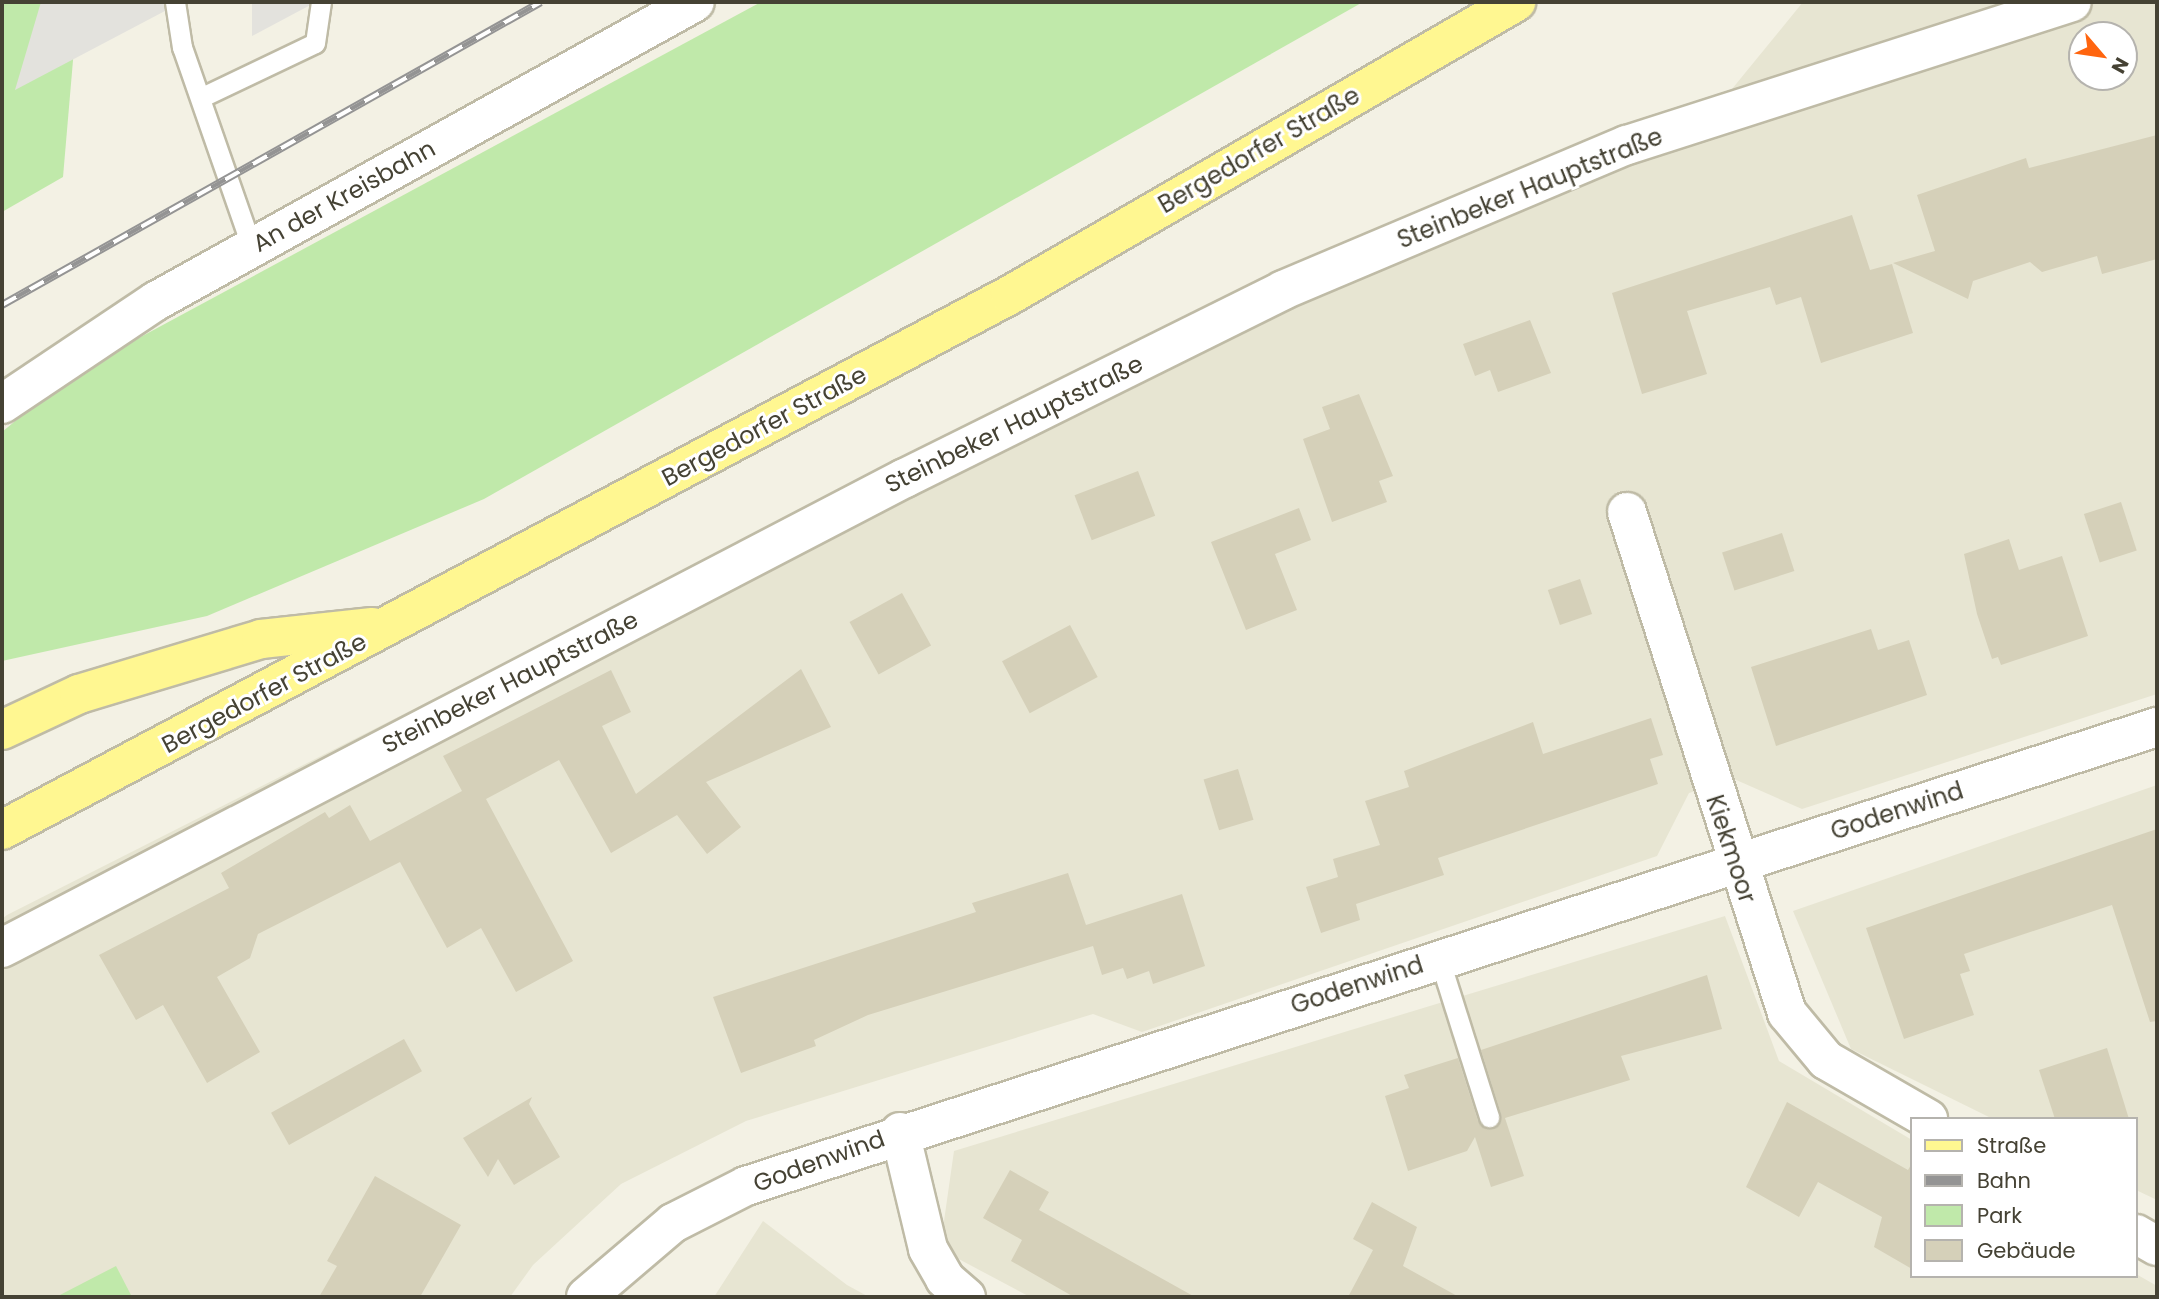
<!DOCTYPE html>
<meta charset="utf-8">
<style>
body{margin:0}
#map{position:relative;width:2159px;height:1299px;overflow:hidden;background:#f3f1e4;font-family:Poppins,sans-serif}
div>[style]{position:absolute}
.residential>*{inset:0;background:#e7e5d2}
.green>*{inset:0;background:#c0e9aa}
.parking>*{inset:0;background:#e3e2dd}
.building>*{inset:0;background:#d5d0b9;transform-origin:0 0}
.roads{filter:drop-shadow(2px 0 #bfbba6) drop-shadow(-2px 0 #bfbba6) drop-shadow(0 2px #bfbba6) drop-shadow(0 -2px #bfbba6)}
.lane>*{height:19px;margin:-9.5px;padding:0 9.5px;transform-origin:9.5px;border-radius:9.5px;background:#fff}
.street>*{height:38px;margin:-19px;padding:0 19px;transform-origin:19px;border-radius:19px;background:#fff}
.primary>*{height:38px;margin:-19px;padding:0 19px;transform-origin:19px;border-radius:19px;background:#fff791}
.rail>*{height:8px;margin-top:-4px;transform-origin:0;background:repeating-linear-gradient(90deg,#fff 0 16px,#949494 0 32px);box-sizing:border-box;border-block:2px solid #949494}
span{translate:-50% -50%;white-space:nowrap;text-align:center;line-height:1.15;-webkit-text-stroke:6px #fff;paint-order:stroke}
.street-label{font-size:24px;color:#454234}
.frame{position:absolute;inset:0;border:4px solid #454234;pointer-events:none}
.legend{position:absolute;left:1910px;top:1117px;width:228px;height:161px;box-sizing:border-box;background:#fff;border:2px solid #b5b3ae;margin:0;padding:9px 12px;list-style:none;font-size:21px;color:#454234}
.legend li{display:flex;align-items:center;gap:14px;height:35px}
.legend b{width:35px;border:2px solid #b5b3ae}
.north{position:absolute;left:2068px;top:21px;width:70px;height:70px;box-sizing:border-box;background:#fff;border:2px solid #b5b3ae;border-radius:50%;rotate:119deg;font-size:19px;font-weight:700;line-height:28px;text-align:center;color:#454234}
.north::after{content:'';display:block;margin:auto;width:24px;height:32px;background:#ff650f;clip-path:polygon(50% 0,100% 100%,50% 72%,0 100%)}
</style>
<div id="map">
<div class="residential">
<div style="clip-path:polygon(evenodd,1803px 2px,2157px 2px,2157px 694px,1802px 809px,1734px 779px,1689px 793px,1657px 856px,1142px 1032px,1093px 1014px,746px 1121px,621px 1184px,533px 1265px,510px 1297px,2px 1297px,2px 919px,7px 915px,1273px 274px,1723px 100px,1803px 2px,2082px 35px,2124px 35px,2124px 77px,2082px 77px,2082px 35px)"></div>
<div style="clip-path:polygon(2157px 785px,2157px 1200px,2136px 1190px,2136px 1119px,1993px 1119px,1851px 1049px,1793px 911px)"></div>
<div style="clip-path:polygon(1725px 916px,1779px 1061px,1912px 1140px,1912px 1276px,2136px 1274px,2157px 1286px,2157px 1297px,1030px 1297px,940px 1249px,954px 1151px)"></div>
<div style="clip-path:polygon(763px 1221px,847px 1285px,869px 1297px,714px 1297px)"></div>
</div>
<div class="green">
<div style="clip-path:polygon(2px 2px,78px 2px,63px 177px,2px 212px)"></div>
<div style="clip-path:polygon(761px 2px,1363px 2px,484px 499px,207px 616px,2px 661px,2px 432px,72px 374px)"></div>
<div style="clip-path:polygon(116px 1266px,132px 1297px,56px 1297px)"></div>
</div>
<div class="parking">
<div style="clip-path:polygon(41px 2px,182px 2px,15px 90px)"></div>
<div style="clip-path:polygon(252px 2px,316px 2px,252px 36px)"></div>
</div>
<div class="building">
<div style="clip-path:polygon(2157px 135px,2157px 259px,2102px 274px,2097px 256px,2042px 272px,2030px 262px,1973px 281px,1968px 299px,1893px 263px,1935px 251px,1917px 195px,2026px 158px,2029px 168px)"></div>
<div style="clip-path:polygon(1852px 215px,1870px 270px,1892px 264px,1913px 333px,1821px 363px,1801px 297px,1776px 305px,1770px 287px,1687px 311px,1707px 374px,1642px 394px,1612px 293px)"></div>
<div style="clip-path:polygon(1530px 320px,1551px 373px,1498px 392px,1490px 370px,1475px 376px,1463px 344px)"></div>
<div style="clip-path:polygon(1359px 394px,1393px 476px,1379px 481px,1387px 502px,1332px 522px,1303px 439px,1330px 429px,1322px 407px)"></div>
<div style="left:1138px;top:471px;width:48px;height:68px;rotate:69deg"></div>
<div style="left:2121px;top:502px;width:51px;height:39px;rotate:72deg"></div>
<div style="clip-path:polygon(1299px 508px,1311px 540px,1275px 554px,1297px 610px,1246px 630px,1211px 542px)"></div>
<div style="left:1782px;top:533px;width:40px;height:63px;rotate:72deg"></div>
<div style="clip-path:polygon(2009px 539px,2019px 570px,2062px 556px,2088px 636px,2001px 665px,1998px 657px,1992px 659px,1977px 614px,1964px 554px)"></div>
<div style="left:1580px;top:579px;width:37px;height:34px;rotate:71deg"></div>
<div style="left:902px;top:593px;width:60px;height:60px;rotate:61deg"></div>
<div style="left:1070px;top:625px;width:59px;height:77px;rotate:62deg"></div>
<div style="clip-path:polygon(1871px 629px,1878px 650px,1909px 640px,1927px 695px,1776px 746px,1751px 667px)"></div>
<div style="clip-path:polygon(801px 669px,831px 727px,706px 782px,741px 827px,707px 854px,677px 815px,611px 853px,559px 760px,486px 799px,573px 961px,516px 992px,481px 928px,447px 948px,400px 862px,258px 934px,250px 958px,217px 977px,260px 1052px,207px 1083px,163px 1005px,136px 1020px,99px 955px,229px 888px,221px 873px,325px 812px,329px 818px,350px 805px,370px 841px,462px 791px,443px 756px,611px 670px,631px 712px,602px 726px,636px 794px)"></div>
<div style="clip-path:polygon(1651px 718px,1663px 755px,1650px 759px,1658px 784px,1438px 858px,1444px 875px,1356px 904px,1360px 920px,1321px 933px,1306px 887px,1338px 877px,1333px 859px,1380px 845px,1365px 801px,1409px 787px,1404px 771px,1533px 722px,1543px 754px)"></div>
<div style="left:1238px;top:769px;width:53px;height:36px;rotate:73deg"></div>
<div style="clip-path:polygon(2157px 829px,2157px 1021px,2150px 1022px,2112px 905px,1964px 954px,1970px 971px,1960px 974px,1974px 1015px,1904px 1039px,1866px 928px)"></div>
<div style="clip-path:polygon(1068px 873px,1086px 925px,1182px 894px,1205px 966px,1153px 984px,1149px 971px,1127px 979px,1123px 968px,1102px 975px,1093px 946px,868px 1015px,814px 1040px,816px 1046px,741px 1073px,713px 997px,976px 912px,972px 903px)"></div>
<div style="clip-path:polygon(1707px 975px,1722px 1029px,1621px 1056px,1630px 1080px,1505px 1118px,1524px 1176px,1491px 1187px,1475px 1137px,1467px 1151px,1408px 1171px,1385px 1096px,1409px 1088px,1404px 1075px,1458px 1058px,1478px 1121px,1493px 1128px,1501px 1114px,1481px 1050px)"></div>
<div style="left:404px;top:1039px;width:37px;height:152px;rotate:61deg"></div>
<div style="clip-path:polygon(2107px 1048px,2129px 1119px,2055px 1119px,2039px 1070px)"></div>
<div style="clip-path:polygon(532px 1097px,529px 1104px,560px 1157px,514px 1185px,498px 1159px,488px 1177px,463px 1138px)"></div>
<div style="clip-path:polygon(1787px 1102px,1908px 1170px,1912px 1163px,1912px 1269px,1874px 1247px,1882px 1217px,1818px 1182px,1799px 1217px,1746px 1187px)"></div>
<div style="clip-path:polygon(1010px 1170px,1049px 1192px,1039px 1210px,1195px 1297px,1074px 1297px,1011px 1261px,1022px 1240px,983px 1218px)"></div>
<div style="clip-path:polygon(375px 1176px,461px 1225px,420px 1297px,319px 1297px,337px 1266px,327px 1261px)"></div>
<div style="clip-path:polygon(1372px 1202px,1417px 1227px,1403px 1266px,1459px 1297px,1348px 1297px,1373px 1250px,1353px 1239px)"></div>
</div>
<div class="roads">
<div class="lane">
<div style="left:175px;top:2px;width:46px;rotate:81.2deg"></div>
<div style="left:182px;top:47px;width:213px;rotate:70.8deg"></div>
<div style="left:202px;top:97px;width:125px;rotate:-25.5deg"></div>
<div style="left:315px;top:43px;width:41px;rotate:-81.7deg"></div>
<div style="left:1439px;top:958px;width:167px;rotate:72.5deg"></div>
</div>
<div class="street">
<div style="left:2px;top:404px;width:185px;rotate:-33.8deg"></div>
<div style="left:156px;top:301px;width:616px;rotate:-29.02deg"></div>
<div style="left:1627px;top:512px;width:526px;rotate:72.29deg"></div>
<div style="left:1787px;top:1013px;width:61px;rotate:50.3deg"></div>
<div style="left:1826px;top:1060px;width:118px;rotate:30deg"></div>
<div style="left:2px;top:948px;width:1018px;rotate:-27.5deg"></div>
<div style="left:905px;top:478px;width:422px;rotate:-26.4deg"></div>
<div style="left:1283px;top:290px;width:373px;rotate:-22.9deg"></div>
<div style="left:1627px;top:145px;width:467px;rotate:-17.8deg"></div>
<div style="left:900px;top:1132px;width:120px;rotate:76.5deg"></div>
<div style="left:928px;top:1249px;width:34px;rotate:60deg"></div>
<div style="left:945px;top:1279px;width:28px;rotate:41deg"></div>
<div style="left:2136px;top:1234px;width:24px;rotate:30deg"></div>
<div style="left:586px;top:1297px;width:114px;rotate:-40.4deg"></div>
<div style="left:673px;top:1223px;width:82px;rotate:-26.9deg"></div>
<div style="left:746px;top:1186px;width:1484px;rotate:-18.02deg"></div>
</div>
<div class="primary">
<div style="left:2px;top:730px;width:85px;rotate:-25.1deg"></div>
<div style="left:79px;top:694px;width:190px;rotate:-16.8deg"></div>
<div style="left:261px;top:639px;width:112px;rotate:-6.2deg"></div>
<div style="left:2px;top:830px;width:1141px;rotate:-27.96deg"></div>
<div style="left:1010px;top:295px;width:585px;rotate:-30.07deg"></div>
</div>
</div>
<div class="rail">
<div style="left:2px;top:305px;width:618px;rotate:-29.34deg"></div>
</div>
<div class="street-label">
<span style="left:1259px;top:150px;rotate:-30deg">Bergedorfer Straße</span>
<span style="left:1530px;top:188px;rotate:-22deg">Steinbeker Hauptstraße</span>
<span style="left:344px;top:196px;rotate:-29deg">An der Kreisbahn</span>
<span style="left:1014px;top:424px;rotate:-26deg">Steinbeker Hauptstraße</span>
<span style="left:764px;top:426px;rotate:-28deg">Bergedorfer Straße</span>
<span style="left:510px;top:682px;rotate:-27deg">Steinbeker Hauptstraße</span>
<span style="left:264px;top:693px;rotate:-28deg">Bergedorfer Straße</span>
<span style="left:1897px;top:811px;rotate:-18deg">Godenwind</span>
<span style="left:1731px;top:849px;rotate:72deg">Kiekmoor</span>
<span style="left:1357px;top:985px;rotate:-18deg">Godenwind</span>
<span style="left:819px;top:1161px;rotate:-20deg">Godenwind</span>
</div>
<div class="frame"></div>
<ul class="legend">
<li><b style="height:9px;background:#fff791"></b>Straße</li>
<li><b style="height:9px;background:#949494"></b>Bahn</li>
<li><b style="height:19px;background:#c0e9aa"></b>Park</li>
<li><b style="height:19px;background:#d5d0b9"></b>Gebäude</li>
</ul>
<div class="north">N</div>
</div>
